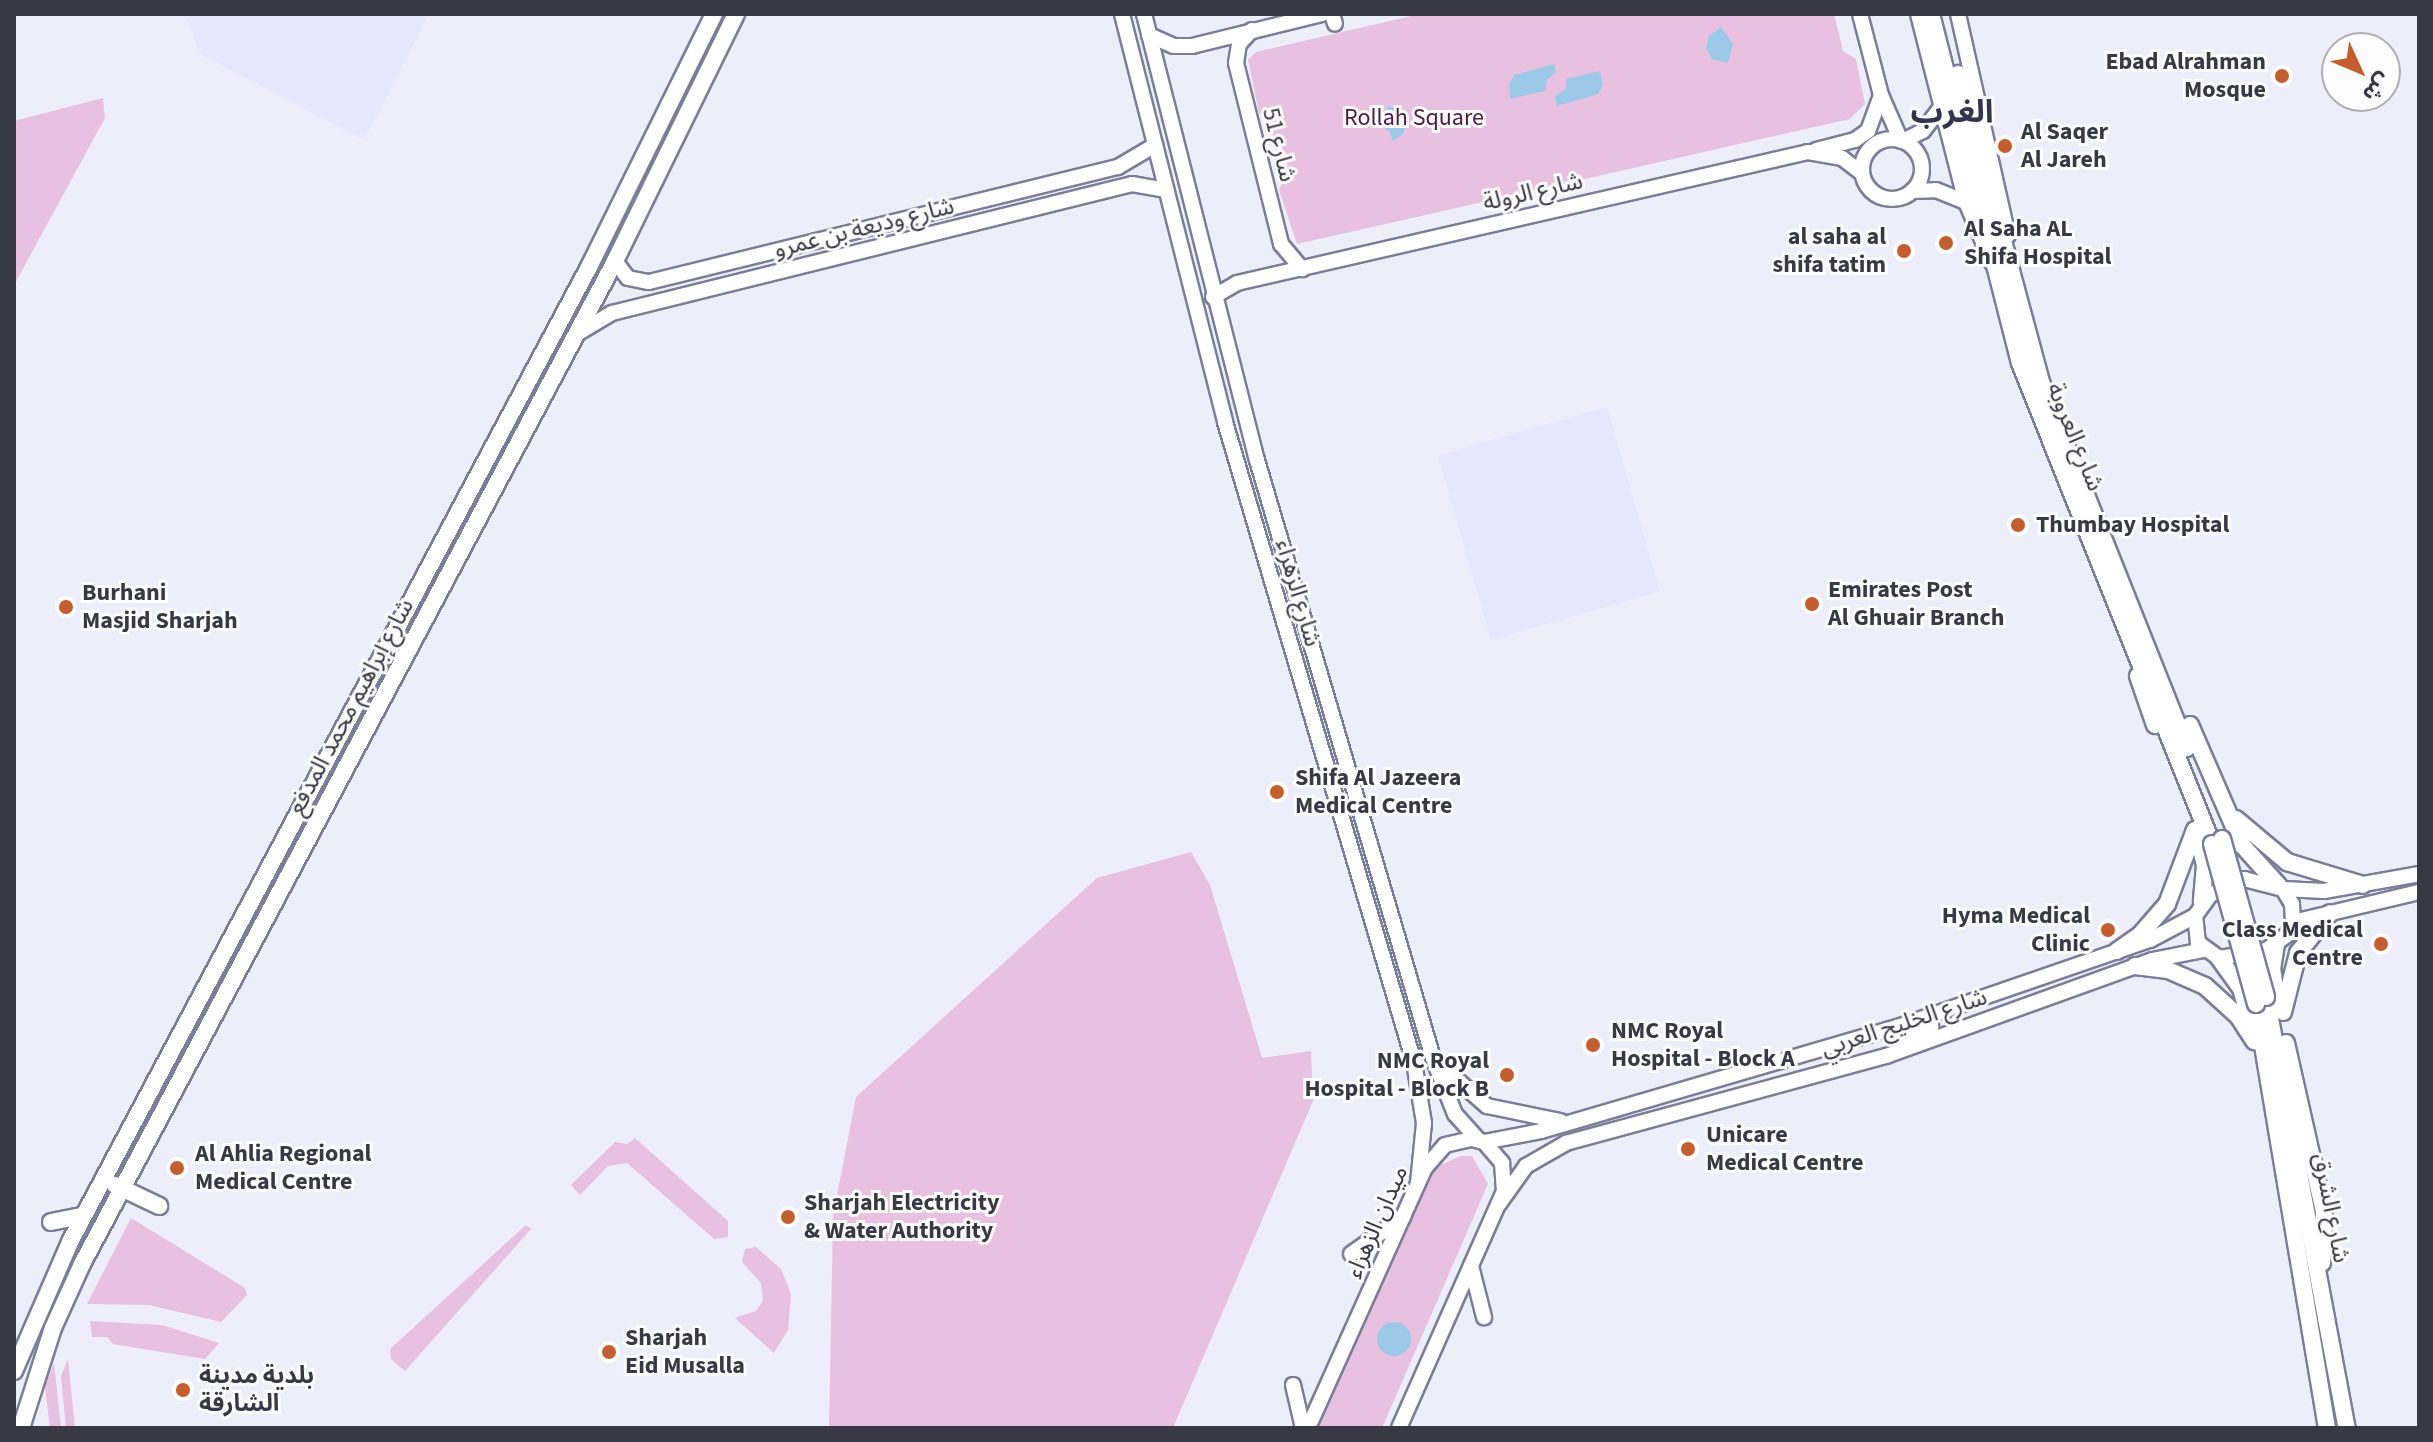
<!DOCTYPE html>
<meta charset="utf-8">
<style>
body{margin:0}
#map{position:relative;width:2433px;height:1442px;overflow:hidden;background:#eeeefa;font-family:"Source Sans 3","Noto Sans Arabic",sans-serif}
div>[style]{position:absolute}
.built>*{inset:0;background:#e6e6fd;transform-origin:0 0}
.green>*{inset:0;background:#e8c0e0}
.water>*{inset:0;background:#9dc9e9}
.round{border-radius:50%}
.roads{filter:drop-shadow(2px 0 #7e7d99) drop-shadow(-2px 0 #7e7d99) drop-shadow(0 2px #7e7d99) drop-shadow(0 -2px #7e7d99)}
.secondary>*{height:14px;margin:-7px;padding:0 7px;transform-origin:7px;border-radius:7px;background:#fff}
.secondary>.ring{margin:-7px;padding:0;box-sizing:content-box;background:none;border:14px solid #fff;border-radius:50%}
.primary>*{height:16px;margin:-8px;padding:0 8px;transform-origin:8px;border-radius:8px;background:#fff}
.bridges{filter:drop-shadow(2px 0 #7e7d99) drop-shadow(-2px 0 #7e7d99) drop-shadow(0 2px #7e7d99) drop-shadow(0 -2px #7e7d99)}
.primary-bridge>*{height:16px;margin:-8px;padding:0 8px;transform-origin:8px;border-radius:8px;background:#fff}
.dots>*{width:22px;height:22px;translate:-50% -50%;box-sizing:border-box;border:4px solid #fcfcfc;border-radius:50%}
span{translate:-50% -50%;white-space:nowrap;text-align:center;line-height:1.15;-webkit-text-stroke:6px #fcfcfc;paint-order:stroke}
.poi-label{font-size:24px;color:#393845;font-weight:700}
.right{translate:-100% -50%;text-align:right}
.left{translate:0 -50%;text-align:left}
.park-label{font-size:24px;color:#4c1a45}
.street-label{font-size:24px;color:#393845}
.district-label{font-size:32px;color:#35344c;font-weight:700}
.frame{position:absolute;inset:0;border:16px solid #393845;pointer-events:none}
.north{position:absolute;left:2321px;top:32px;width:80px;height:80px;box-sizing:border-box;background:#fcfcfc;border:2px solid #aeaeb3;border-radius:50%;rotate:134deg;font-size:22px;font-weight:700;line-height:32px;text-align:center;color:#393845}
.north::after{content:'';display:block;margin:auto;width:28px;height:36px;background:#c45e2e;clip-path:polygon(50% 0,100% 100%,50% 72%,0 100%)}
</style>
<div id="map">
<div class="built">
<div style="clip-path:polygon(191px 14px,429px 14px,364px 140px,200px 54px,187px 20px)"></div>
<div style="left:1607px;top:407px;width:192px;height:176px;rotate:74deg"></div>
</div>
<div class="green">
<div style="clip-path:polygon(1420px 14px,1834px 14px,1843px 51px,1856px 59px,1865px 104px,1850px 119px,1297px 244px,1279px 190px,1283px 181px,1269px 119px,1259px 113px,1248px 60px,1256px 52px)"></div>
<div style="clip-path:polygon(103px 98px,105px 118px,14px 285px,14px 121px)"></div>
<div style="clip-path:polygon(1191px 852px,1210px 885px,1262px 1058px,1311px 1051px,1313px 1101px,1173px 1428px,829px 1428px,833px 1216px,856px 1097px,1097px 878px)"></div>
<div style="clip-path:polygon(635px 1138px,728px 1221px,728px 1237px,714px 1239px,627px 1163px,608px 1166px,580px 1195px,571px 1185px,615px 1142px,627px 1144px)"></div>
<div style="clip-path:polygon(1461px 1156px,1472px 1156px,1488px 1184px,1382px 1428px,1318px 1428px,1433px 1168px)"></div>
<div style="clip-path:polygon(131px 1218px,245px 1288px,247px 1295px,221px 1322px,149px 1305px,87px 1304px)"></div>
<div style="clip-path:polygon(526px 1225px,531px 1229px,405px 1371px,391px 1359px,390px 1349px)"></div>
<div style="clip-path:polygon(756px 1247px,781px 1269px,791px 1294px,788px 1330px,774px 1353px,735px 1318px,756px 1311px,763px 1301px,761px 1283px,742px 1262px,745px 1249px)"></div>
<div style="clip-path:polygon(90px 1321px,162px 1325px,219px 1343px,205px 1359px,113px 1344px,107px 1337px,92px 1337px)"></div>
<div style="clip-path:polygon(68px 1359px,75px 1428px,66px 1428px,61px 1376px)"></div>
<div style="clip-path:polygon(54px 1363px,61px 1428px,50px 1428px,45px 1387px)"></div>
</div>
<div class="water">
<div style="clip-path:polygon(1721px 27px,1733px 44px,1728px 63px,1712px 59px,1706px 48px,1709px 36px)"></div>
<div style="clip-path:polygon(1554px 64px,1556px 72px,1547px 80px,1545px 91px,1510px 99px,1509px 84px,1514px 75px)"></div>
<div style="clip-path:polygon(1600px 71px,1603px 85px,1598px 94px,1557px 106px,1555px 96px,1566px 89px,1566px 79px)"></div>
<div style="clip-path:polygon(1389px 106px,1400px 111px,1406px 122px,1403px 134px,1393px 141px,1390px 132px,1378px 124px)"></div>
<div class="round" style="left:1377px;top:1322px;width:34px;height:34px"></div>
</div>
<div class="roads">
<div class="secondary">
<div style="left:1122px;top:14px;width:421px;rotate:75.8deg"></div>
<div style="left:1225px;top:422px;width:667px;rotate:73.55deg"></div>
<div style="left:1414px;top:1062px;width:62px;rotate:80.7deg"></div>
<div style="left:1424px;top:1123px;width:60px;rotate:95.7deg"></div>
<div style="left:1144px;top:14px;width:460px;rotate:75.8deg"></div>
<div style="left:1257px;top:460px;width:623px;rotate:73.6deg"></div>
<div style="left:1433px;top:1058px;width:60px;rotate:68.6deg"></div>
<div style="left:1455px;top:1114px;width:36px;rotate:48deg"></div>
<div style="left:1332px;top:14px;width:10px;rotate:73deg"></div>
<div style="left:1860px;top:14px;width:84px;rotate:75.5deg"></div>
<div style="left:1881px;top:95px;width:50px;rotate:66.5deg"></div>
<div style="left:1918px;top:14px;width:194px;rotate:75.7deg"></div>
<div style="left:1966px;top:202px;width:66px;rotate:66.9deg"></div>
<div style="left:1958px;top:14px;width:227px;rotate:77.3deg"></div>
<div style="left:1252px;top:30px;width:19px;rotate:133deg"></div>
<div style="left:1239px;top:44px;width:19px;rotate:99deg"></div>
<div style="left:1236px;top:63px;width:187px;rotate:76deg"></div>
<div style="left:1281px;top:244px;width:33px;rotate:50deg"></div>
<div style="left:1149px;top:35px;width:27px;rotate:24deg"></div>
<div style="left:1174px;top:46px;width:18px"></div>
<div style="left:1192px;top:46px;width:134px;rotate:-13.8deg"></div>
<div class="ring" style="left:1862px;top:139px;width:46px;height:46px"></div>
<div style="left:1903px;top:141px;width:22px;rotate:-27deg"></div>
<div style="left:1923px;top:131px;width:30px;rotate:-53deg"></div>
<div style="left:1816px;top:150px;width:40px;rotate:-14.4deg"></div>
<div style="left:1855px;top:140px;width:16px;rotate:-35deg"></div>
<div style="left:1868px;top:131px;width:37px;rotate:-70deg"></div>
<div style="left:1912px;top:191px;width:24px;rotate:-2deg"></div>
<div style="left:1936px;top:190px;width:32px;rotate:22deg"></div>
<div style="left:615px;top:261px;width:21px;rotate:53deg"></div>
<div style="left:628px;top:278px;width:21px;rotate:11deg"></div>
<div style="left:649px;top:282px;width:483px;rotate:-13.8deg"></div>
<div style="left:1118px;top:167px;width:43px;rotate:-30.7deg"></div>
<div style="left:1213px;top:297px;width:28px;rotate:-30deg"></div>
<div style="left:1237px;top:283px;width:586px;rotate:-12.92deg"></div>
<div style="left:1808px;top:152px;width:35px;rotate:10deg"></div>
<div style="left:1842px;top:158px;width:25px;rotate:37deg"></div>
<div style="left:577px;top:334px;width:41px;rotate:-31deg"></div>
<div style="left:612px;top:313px;width:536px;rotate:-13.93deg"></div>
<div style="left:1132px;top:184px;width:35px;rotate:10deg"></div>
<div style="left:2244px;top:879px;width:40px;rotate:14.4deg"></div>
<div style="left:2283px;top:889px;width:17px;rotate:59deg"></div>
<div style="left:2292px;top:904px;width:18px;rotate:87deg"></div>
<div style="left:2293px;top:922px;width:14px;rotate:115deg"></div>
<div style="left:2287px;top:935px;width:26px;rotate:144deg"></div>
<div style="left:2266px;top:950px;width:48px;rotate:170.3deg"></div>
<div style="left:2219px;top:958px;width:26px;rotate:-144deg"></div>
<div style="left:2198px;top:943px;width:27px;rotate:-96deg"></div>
<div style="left:2195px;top:916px;width:26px;rotate:-54deg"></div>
<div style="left:2210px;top:895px;width:38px;rotate:-25deg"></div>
<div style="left:2283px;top:889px;width:41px;rotate:2.8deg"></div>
<div style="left:2324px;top:891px;width:97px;rotate:-10.1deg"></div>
<div style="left:2293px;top:922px;width:130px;rotate:-13.4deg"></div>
<div style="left:1905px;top:1041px;width:30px;rotate:-28deg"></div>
<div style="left:1931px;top:1027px;width:11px;rotate:-95deg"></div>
<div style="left:1439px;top:1064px;width:64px;rotate:41.2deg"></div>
<div style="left:1487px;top:1106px;width:75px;rotate:11.6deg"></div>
<div style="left:1484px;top:1142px;width:58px;rotate:-10.9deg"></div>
<div style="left:1541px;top:1131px;width:371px;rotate:-16.3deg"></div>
<div style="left:1897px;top:1027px;width:268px;rotate:-19deg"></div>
<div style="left:2150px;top:940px;width:51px;rotate:-28.1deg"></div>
<div style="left:1499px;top:1204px;width:47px;rotate:-54.6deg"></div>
<div style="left:1526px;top:1166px;width:46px;rotate:-29.9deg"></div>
<div style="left:1566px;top:1143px;width:332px;rotate:-15.2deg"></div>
<div style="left:1886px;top:1056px;width:283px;rotate:-19.8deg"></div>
<div style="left:2152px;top:960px;width:53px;rotate:-10.9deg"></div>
<div style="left:1351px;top:1254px;width:64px;rotate:-35.4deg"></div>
<div style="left:1471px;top:1266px;width:53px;rotate:75.7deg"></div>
<div style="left:1293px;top:1385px;width:44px;rotate:76.9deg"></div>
<div style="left:1308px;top:1428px;width:285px;rotate:-65.8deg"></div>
<div style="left:1425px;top:1168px;width:30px;rotate:-49deg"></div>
<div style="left:1445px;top:1145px;width:28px;rotate:-13deg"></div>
<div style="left:1472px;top:1139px;width:12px;rotate:14deg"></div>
<div style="left:1484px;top:1142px;width:28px;rotate:49deg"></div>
<div style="left:1502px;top:1163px;width:28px;rotate:86deg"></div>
<div style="left:1504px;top:1191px;width:259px;rotate:113.9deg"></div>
</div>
<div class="primary">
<div style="left:1931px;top:14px;width:360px;rotate:75.7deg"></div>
<div style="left:2020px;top:363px;width:518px;rotate:68.24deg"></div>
<div style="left:1958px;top:74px;width:319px;rotate:74.9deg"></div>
<div style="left:2041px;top:382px;width:394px;rotate:68.3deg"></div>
<div style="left:2138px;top:676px;width:52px;rotate:70.9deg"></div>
<div style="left:2190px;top:725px;width:131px;rotate:66.6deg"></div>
<div style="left:2242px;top:845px;width:55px;rotate:47.9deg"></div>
<div style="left:2236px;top:819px;width:67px;rotate:40.1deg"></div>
<div style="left:2287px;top:862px;width:79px;rotate:16.8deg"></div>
<div style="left:2197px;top:833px;width:33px;rotate:76deg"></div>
<div style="left:2205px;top:865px;width:37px;rotate:95deg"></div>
<div style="left:2276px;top:944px;width:24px;rotate:99deg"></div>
<div style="left:2272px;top:968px;width:40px;rotate:81.5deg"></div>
<div style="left:2117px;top:951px;width:28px;rotate:-35deg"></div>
<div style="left:2140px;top:935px;width:41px;rotate:-48.9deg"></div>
<div style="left:2167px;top:904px;width:79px;rotate:-69.3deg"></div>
<div style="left:2219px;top:958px;width:37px;rotate:54deg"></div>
<div style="left:2241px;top:988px;width:34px;rotate:75deg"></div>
<div style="left:2135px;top:966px;width:33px;rotate:7deg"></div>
<div style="left:2168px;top:970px;width:40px;rotate:23.4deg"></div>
<div style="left:2205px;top:986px;width:45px;rotate:42.3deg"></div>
<div style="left:2238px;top:1016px;width:30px;rotate:57deg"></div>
<div style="left:2266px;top:997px;width:439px;rotate:79.4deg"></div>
<div style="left:2256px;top:1004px;width:430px;rotate:80.5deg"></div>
<div style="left:2283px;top:1012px;width:61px;rotate:-75.7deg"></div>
<div style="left:2298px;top:953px;width:51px;rotate:-51.3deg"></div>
<div style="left:2286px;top:1043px;width:173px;rotate:77.3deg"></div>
<div style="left:2324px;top:1212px;width:51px;rotate:92.2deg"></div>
<div style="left:115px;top:1185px;width:49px;rotate:25.5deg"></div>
<div style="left:51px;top:1222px;width:33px;rotate:-11deg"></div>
<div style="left:14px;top:1371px;width:143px;rotate:-66.5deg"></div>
<div style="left:71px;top:1240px;width:1102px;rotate:-61.97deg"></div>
<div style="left:589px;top:267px;width:282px;rotate:-63.7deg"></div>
<div style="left:21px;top:1428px;width:105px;rotate:-72.3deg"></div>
<div style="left:53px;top:1328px;width:70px;rotate:-65.6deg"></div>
<div style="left:82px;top:1264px;width:1136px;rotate:-62.01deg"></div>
<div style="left:615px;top:261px;width:275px;rotate:-63.9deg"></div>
</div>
</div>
<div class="bridges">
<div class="primary-bridge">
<div style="left:2222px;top:839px;width:164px;rotate:74.4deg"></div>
<div style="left:2212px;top:844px;width:166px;rotate:74.6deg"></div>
</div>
</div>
<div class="dots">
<div style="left:2282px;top:76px;background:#c45e2e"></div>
<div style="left:2005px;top:146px;background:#c45e2e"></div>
<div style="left:1946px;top:243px;background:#c45e2e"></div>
<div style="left:1904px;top:251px;background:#c45e2e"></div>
<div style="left:2018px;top:525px;background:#c45e2e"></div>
<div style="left:1812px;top:604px;background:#c45e2e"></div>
<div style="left:66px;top:607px;background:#c45e2e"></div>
<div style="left:1277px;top:792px;background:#c45e2e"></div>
<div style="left:2108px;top:930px;background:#c45e2e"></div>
<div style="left:2381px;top:944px;background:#c45e2e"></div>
<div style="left:1593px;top:1045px;background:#c45e2e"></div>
<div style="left:1507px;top:1075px;background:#c45e2e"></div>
<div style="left:1688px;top:1149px;background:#c45e2e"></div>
<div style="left:177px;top:1168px;background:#c45e2e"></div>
<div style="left:788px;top:1217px;background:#c45e2e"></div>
<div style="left:609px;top:1352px;background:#c45e2e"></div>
<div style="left:183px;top:1390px;background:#c45e2e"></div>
</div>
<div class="poi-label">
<span class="right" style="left:2266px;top:76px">Ebad Alrahman<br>Mosque</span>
<span class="left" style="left:2021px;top:146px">Al Saqer<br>Al Jareh</span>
<span class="left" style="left:1964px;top:243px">Al Saha AL<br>Shifa Hospital</span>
<span class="right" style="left:1886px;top:251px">al saha al<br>shifa tatim</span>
<span class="left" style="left:2036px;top:525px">Thumbay Hospital</span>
<span class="left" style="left:1828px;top:604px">Emirates Post<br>Al Ghuair Branch</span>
<span class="left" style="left:82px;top:607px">Burhani<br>Masjid Sharjah</span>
<span class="left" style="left:1295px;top:792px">Shifa Al Jazeera<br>Medical Centre</span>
<span class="right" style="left:2090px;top:930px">Hyma Medical<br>Clinic</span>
<span class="right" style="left:2363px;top:944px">Class Medical<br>Centre</span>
<span class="left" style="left:1611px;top:1045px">NMC Royal<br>Hospital - Block A</span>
<span class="right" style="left:1489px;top:1075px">NMC Royal<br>Hospital - Block B</span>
<span class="left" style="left:1706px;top:1149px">Unicare<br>Medical Centre</span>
<span class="left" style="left:195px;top:1168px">Al Ahlia Regional<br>Medical Centre</span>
<span class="left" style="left:804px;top:1217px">Sharjah Electricity<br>&amp; Water Authority</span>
<span class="left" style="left:625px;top:1352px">Sharjah<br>Eid Musalla</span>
<span class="left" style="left:199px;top:1390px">بلدية مدينة<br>الشارقة</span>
</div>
<div class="park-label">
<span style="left:1414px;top:118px">Rollah Square</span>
</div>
<div class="street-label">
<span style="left:1279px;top:145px;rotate:76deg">شارع 51</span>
<span style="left:1533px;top:192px;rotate:-13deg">شارع الرولة</span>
<span style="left:864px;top:228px;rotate:-14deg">شارع وديعة بن عمرو</span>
<span style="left:2075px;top:437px;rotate:68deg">شارع العروبة</span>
<span style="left:1298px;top:593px;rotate:74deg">شارع الزهراء</span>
<span style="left:351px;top:707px;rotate:-62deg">شارع إبراهيم محمد المدفع</span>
<span style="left:1904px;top:1023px;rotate:-18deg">شارع الخليج العربي</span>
<span style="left:2331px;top:1208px;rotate:79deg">شارع الشرق</span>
<span style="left:1377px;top:1222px;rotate:-66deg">ميدان الزهراء</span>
</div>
<div class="district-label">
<span style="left:1952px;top:112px">الغرب</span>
</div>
<div class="frame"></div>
<div class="north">ش</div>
</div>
